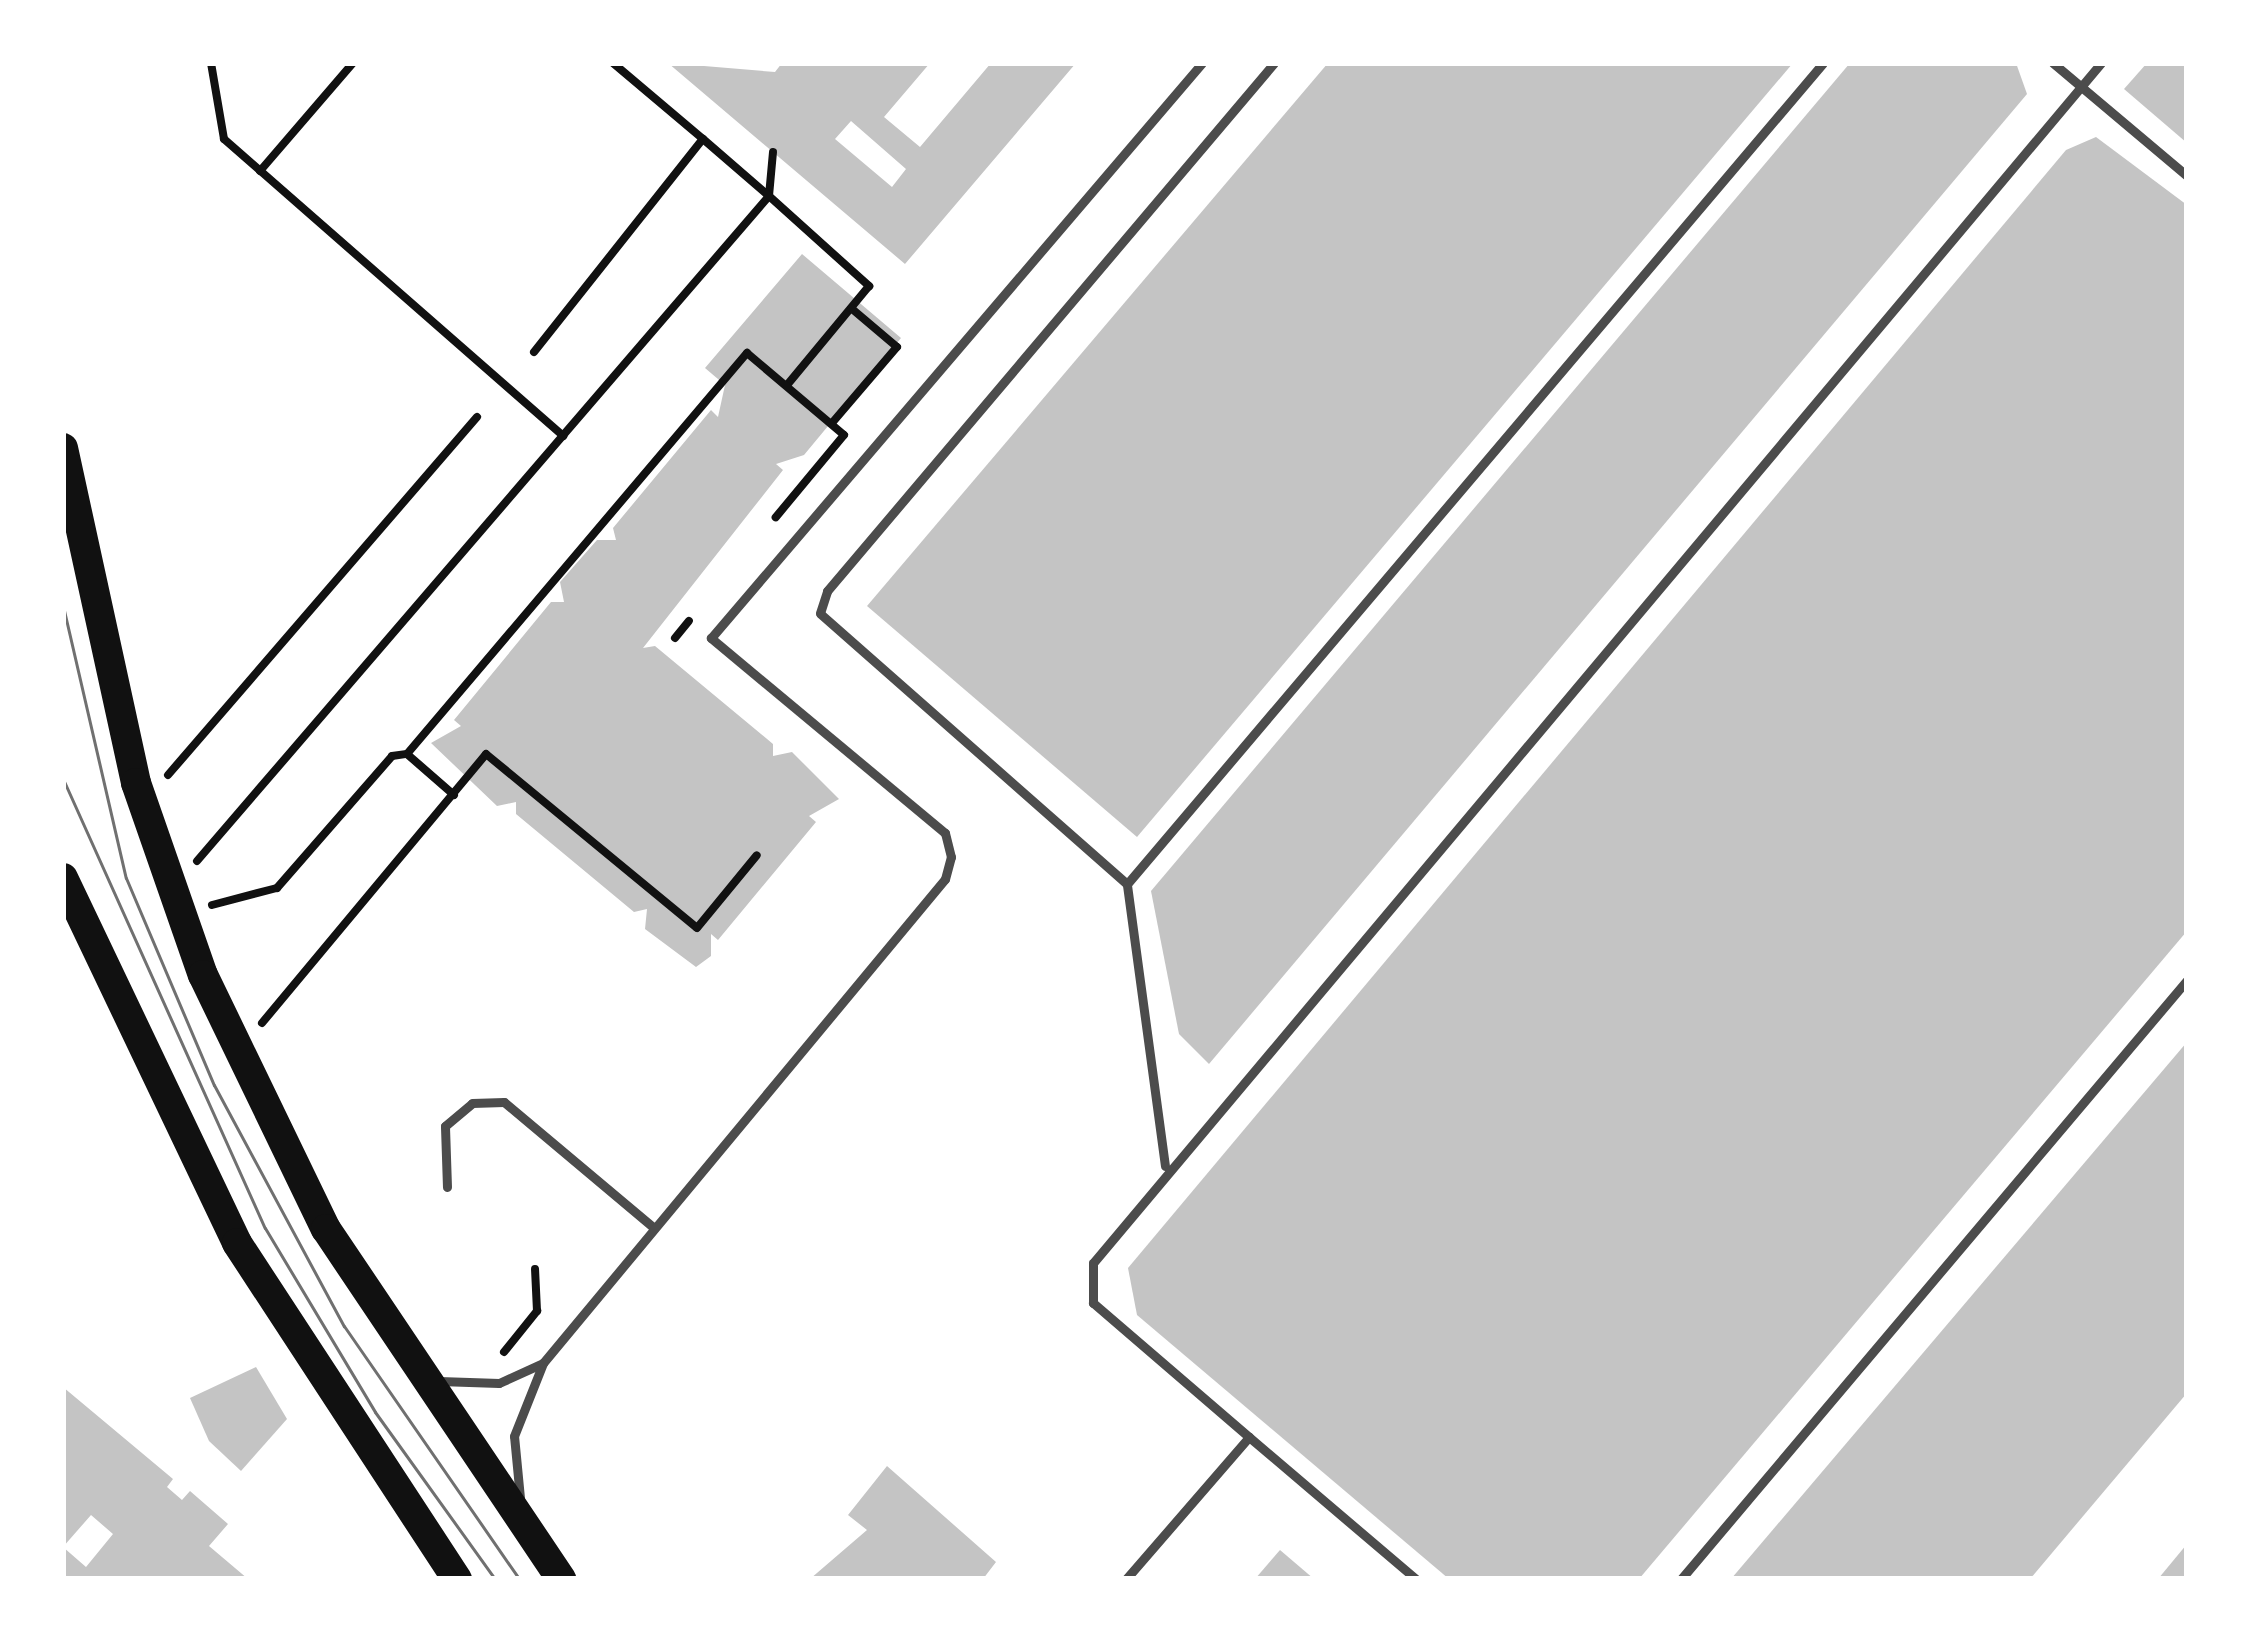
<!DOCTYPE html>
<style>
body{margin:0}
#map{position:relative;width:2250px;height:1642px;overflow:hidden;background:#fff;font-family:Barlow,sans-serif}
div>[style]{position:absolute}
.building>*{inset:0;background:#c4c4c4}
.path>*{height:8px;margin:-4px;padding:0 4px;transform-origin:4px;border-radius:4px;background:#111}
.service>*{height:9px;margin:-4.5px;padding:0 4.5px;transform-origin:4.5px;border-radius:4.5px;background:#4c4c4c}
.primary>*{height:30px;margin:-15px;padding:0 15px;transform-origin:15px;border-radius:15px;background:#111}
.tram>*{height:3px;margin:-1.5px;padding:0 1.5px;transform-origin:1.5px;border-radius:1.5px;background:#707070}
span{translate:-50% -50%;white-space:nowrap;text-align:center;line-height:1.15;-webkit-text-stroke:12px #fff;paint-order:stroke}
.frame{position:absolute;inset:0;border:66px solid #fff;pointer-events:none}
</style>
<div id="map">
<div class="building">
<div style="clip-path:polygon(evenodd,668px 63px,775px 72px,782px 63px,930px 63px,884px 117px,920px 147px,991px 63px,1076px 63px,905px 264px,668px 63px,851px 121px,906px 169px,892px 187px,835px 139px,851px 121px)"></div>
<div style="clip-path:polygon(1328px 63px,1793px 63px,1137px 837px,867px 606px)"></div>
<div style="clip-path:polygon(1850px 63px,2016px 63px,2027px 94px,1209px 1064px,1179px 1034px,1151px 891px)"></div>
<div style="clip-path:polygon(2147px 63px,2187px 63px,2187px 143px,2124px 89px)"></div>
<div style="clip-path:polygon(2096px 137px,2187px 205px,2187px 931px,1639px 1579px,1449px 1579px,1137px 1315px,1128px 1268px,2066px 150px)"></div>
<div style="clip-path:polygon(802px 254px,901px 338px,804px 455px,776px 464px,783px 470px,643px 648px,655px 646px,773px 744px,773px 756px,792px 752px,839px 799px,809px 816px,816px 822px,718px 940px,711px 934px,711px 956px,696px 967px,645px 929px,647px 909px,634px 912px,516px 814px,516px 802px,497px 806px,431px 743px,461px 726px,454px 720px,551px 602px,564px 602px,560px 582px,597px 540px,616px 540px,613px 528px,711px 410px,718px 417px,725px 385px,705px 368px)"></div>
<div style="clip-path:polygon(2187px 1042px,2187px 1393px,2030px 1579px,1731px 1579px)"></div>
<div style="clip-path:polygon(256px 1367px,287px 1419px,241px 1471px,209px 1441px,190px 1398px)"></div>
<div style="clip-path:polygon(evenodd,63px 1387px,173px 1479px,167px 1487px,182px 1500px,190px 1491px,228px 1524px,209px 1546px,248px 1579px,63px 1579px,63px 1387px,91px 1515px,113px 1534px,86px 1567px,63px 1547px,91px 1515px)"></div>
<div style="clip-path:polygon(887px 1466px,996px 1562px,983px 1579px,810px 1579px,867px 1530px,848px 1515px)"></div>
<div style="clip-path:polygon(2187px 1544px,2187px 1579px,2158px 1579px)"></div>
<div style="clip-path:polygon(1280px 1550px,1314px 1579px,1255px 1579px)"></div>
</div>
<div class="path">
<div style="left:211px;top:63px;width:77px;rotate:80.3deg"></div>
<div style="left:224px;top:139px;width:451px;rotate:41.2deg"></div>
<div style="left:773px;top:152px;width:44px;rotate:95.2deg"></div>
<div style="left:769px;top:196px;width:135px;rotate:42deg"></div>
<div style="left:869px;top:286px;width:129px;rotate:129.6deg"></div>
<div style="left:260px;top:171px;width:143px;rotate:-49.3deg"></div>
<div style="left:534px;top:352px;width:272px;rotate:-51.6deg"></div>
<div style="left:703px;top:139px;width:118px;rotate:-139.8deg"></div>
<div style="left:832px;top:423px;width:100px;rotate:-49.5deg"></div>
<div style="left:897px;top:347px;width:60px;rotate:-139.7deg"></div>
<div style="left:675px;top:638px;width:22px;rotate:-51deg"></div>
<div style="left:168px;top:775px;width:473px;rotate:-49.2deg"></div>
<div style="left:454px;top:795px;width:62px;rotate:-138.9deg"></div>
<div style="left:407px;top:754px;width:526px;rotate:-49.71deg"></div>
<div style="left:747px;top:353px;width:127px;rotate:40.2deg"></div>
<div style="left:844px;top:435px;width:107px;rotate:129.7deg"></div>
<div style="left:197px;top:861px;width:877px;rotate:-49.3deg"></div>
<div style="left:769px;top:196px;width:87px;rotate:-139.2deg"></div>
<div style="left:212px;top:905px;width:67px;rotate:-14.7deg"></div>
<div style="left:277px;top:888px;width:175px;rotate:-48.9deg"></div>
<div style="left:392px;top:756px;width:15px;rotate:-8deg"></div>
<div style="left:262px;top:1023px;width:350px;rotate:-50.2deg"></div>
<div style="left:486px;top:754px;width:273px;rotate:39.5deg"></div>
<div style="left:697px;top:928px;width:94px;rotate:-50.6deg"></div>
<div style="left:504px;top:1352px;width:53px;rotate:-51.2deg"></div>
<div style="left:537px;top:1311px;width:42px;rotate:-92.7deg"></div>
</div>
<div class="service">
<div style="left:2053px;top:63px;width:175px;rotate:40.1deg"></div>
<div style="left:1127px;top:884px;width:409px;rotate:-138.6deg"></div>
<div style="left:820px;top:613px;width:23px;rotate:-72deg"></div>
<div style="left:827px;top:591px;width:692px;rotate:-49.75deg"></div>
<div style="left:1165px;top:1166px;width:285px;rotate:-97.7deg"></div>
<div style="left:1127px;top:884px;width:1076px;rotate:-49.71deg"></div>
<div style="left:447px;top:1187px;width:61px;rotate:-91.9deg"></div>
<div style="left:445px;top:1126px;width:35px;rotate:-40deg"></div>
<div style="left:472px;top:1103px;width:32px;rotate:-2deg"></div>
<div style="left:504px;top:1102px;width:194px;rotate:40deg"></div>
<div style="left:439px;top:1381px;width:60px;rotate:1.9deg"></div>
<div style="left:499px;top:1383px;width:48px;rotate:-24.4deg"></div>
<div style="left:1249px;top:1437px;width:206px;rotate:-139.3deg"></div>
<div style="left:1093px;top:1303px;width:40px;rotate:-90deg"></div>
<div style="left:1093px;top:1263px;width:1567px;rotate:-49.97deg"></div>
<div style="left:520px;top:1498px;width:62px;rotate:-95.5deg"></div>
<div style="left:514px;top:1436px;width:79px;rotate:-68.3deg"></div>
<div style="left:543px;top:1363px;width:629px;rotate:-50.29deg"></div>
<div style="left:945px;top:879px;width:23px;rotate:-75deg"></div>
<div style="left:951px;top:857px;width:25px;rotate:-104deg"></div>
<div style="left:945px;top:833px;width:305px;rotate:-140.2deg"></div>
<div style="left:711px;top:638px;width:756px;rotate:-49.51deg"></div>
<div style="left:1126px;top:1579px;width:188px;rotate:-49.1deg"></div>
<div style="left:1249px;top:1437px;width:219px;rotate:40.4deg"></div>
<div style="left:1681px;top:1579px;width:784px;rotate:-49.81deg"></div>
</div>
<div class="primary">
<div style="left:63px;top:448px;width:343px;rotate:77.7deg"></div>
<div style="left:136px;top:783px;width:203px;rotate:70.8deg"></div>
<div style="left:203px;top:975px;width:282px;rotate:64.2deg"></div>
<div style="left:326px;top:1229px;width:422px;rotate:56.1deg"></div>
<div style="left:63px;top:878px;width:404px;rotate:64.5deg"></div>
<div style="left:237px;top:1243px;width:402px;rotate:56.8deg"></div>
</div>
<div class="tram">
<div style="left:63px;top:606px;width:279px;rotate:77deg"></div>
<div style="left:126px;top:878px;width:225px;rotate:67deg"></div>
<div style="left:214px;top:1085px;width:274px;rotate:61.7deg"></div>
<div style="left:344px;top:1326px;width:308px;rotate:55.3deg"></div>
<div style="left:63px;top:779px;width:492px;rotate:65.8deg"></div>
<div style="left:265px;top:1228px;width:214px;rotate:59.1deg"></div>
<div style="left:375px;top:1412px;width:206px;rotate:54.3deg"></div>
</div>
<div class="frame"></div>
</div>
